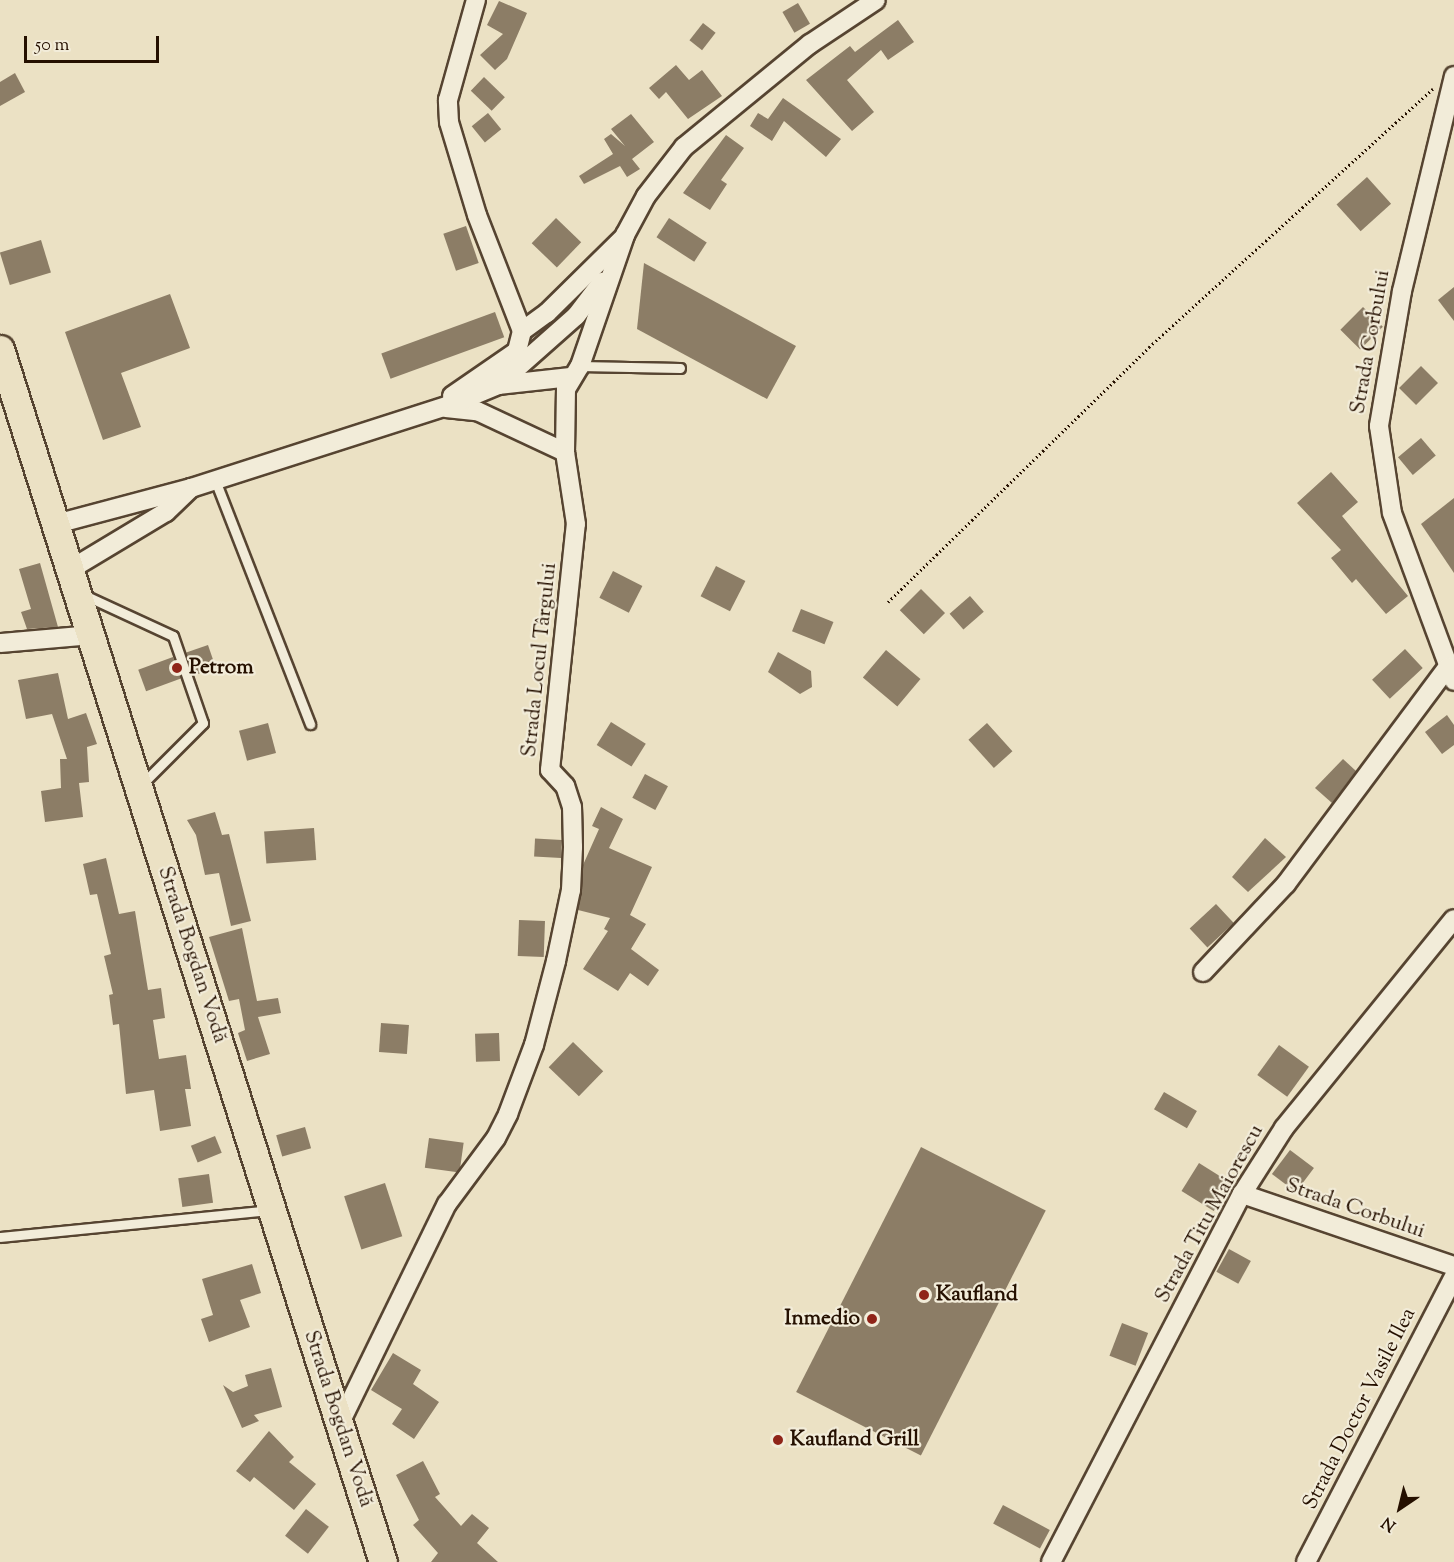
<!DOCTYPE html>
<meta charset="utf-8">
<style>
body{margin:0}
#map{position:relative;width:1454px;height:1562px;overflow:hidden;background:#ebe1c4;font-family:"Sorts Mill Goudy",serif}
div>[style]{position:absolute}
.building>*{inset:0;background:#8c7d66;transform-origin:0 0}
.path>*{height:3px;margin-top:-1.5px;transform-origin:0;background:repeating-linear-gradient(90deg,#251000 0 1.5px,transparent 0 4.5px)}
.roads{filter:drop-shadow(2px 0 #564431) drop-shadow(-2px 0 #564431) drop-shadow(0 2px #564431) drop-shadow(0 -2px #564431)}
.service>*{height:9px;margin:-4.5px;padding:0 4.5px;transform-origin:4.5px;border-radius:4.5px;background:#f2ecd9}
.minor>*{height:18px;margin:-9px;padding:0 9px;transform-origin:9px;border-radius:9px;background:#f2ecd9}
.primary>*{height:27px;margin:-13.5px;padding:0 13.5px;transform-origin:13.5px;border-radius:13.5px;background:#ebe1c4}
.dots>*{width:16px;height:16px;translate:-50% -50%;box-sizing:border-box;border:3px solid #f2ecd9;border-radius:50%}
span{translate:-50% -50%;white-space:nowrap;text-align:center;line-height:1.15;-webkit-text-stroke:4.5px #f2ecd9;paint-order:stroke}
.street-label{font-size:21px;color:#251000}
.poi-label{font-size:21px;color:#251000;font-weight:700}
.left{translate:0 -50%;text-align:left}
.right{translate:-100% -50%;text-align:right}
.north{position:absolute;left:1370px;top:1478px;width:60px;height:60px;-webkit-text-stroke:4px #f2ecd9;paint-order:stroke;rotate:215deg;font-size:16px;font-weight:700;line-height:24px;text-align:center;color:#251000}
.north::after{content:'';display:block;margin:auto;width:21px;height:27px;background:#251000;clip-path:polygon(50% 0,100% 100%,50% 72%,0 100%)}
.scale{position:absolute;left:24px;top:36px;width:135px;height:27px;box-sizing:border-box;border:3px solid #251000;border-top:0;padding-left:8px;font-size:18px;line-height:21px;white-space:nowrap;color:#251000;-webkit-text-stroke:4px #f2ecd9;paint-order:stroke}
</style>
<div id="map">
<div class="building">
<div style="clip-path:polygon(499px 1px,527px 13px,507px 59px,495px 70px,480px 55px,503px 34px,487px 25px)"></div>
<div style="left:798px;top:3px;width:24px;height:18px;rotate:60deg"></div>
<div style="clip-path:polygon(898px 20px,914px 42px,888px 60px,881px 50px,847px 80px,874px 112px,852px 131px,806px 80px,850px 46px,855px 52px)"></div>
<div style="left:703px;top:23px;width:16px;height:22px;rotate:38deg"></div>
<div style="clip-path:polygon(676px 65px,689px 80px,702px 70px,722px 96px,688px 119px,666px 92px,659px 99px,649px 88px)"></div>
<div style="clip-path:polygon(15px 73px,25px 92px,0 106px,0 82px)"></div>
<div style="left:484px;top:77px;width:29px;height:19px;rotate:44deg"></div>
<div style="clip-path:polygon(783px 98px,841px 139px,826px 157px,784px 121px,772px 141px,750px 126px,758px 113px,768px 119px)"></div>
<div style="left:488px;top:113px;width:21px;height:21px;rotate:51deg"></div>
<div style="clip-path:polygon(631px 114px,654px 142px,632px 159px,640px 169px,627px 177px,620px 166px,584px 184px,579px 176px,613px 154px,604px 139px,611px 134px,625px 146px,611px 129px)"></div>
<div style="clip-path:polygon(726px 135px,744px 148px,721px 180px,727px 184px,710px 210px,683px 193px)"></div>
<div style="left:1367px;top:177px;width:36px;height:41px;rotate:48deg"></div>
<div style="left:556px;top:218px;width:35px;height:35px;rotate:44deg"></div>
<div style="left:669px;top:218px;width:45px;height:23px;rotate:33deg"></div>
<div style="left:466px;top:226px;width:39px;height:24px;rotate:71deg"></div>
<div style="left:41px;top:240px;width:34px;height:43px;rotate:73deg"></div>
<div style="clip-path:polygon(644px 263px,796px 346px,767px 399px,637px 329px)"></div>
<div style="clip-path:polygon(1454px 287px,1454px 321px,1438px 300px)"></div>
<div style="clip-path:polygon(170px 294px,190px 348px,121px 373px,141px 427px,103px 440px,65px 332px)"></div>
<div style="left:1363px;top:307px;width:28px;height:32px;rotate:45deg"></div>
<div style="left:495px;top:312px;width:27px;height:121px;rotate:70deg"></div>
<div style="left:1421px;top:366px;width:24px;height:31px;rotate:45deg"></div>
<div style="left:1421px;top:438px;width:23px;height:30px;rotate:50deg"></div>
<div style="clip-path:polygon(1331px 472px,1358px 502px,1342px 516px,1408px 596px,1386px 614px,1356px 579px,1352px 583px,1331px 558px,1341px 550px,1297px 503px)"></div>
<div style="clip-path:polygon(1454px 498px,1454px 573px,1421px 524px)"></div>
<div style="clip-path:polygon(40px 563px,58px 627px,27px 629px,21px 612px,31px 609px,19px 569px)"></div>
<div style="left:716px;top:566px;width:33px;height:34px;rotate:27deg"></div>
<div style="left:613px;top:571px;width:33px;height:30px;rotate:27deg"></div>
<div style="left:921px;top:589px;width:34px;height:30px;rotate:45deg"></div>
<div style="left:970px;top:596px;width:21px;height:27px;rotate:49deg"></div>
<div style="left:801px;top:609px;width:35px;height:24px;rotate:22deg"></div>
<div style="left:208px;top:645px;width:24px;height:23px;rotate:71deg"></div>
<div style="left:1405px;top:649px;width:26px;height:45px;rotate:47deg"></div>
<div style="left:886px;top:650px;width:45px;height:36px;rotate:40deg"></div>
<div style="clip-path:polygon(778px 652px,811px 671px,812px 687px,800px 694px,768px 672px)"></div>
<div style="left:173px;top:657px;width:23px;height:37px;rotate:70deg"></div>
<div style="clip-path:polygon(58px 673px,68px 719px,86px 713px,97px 744px,87px 747px,89px 782px,79px 783px,83px 817px,45px 822px,41px 791px,61px 788px,60px 759px,67px 759px,52px 714px,26px 719px,18px 680px)"></div>
<div style="clip-path:polygon(1447px 715px,1454px 725px,1454px 745px,1442px 754px,1425px 732px)"></div>
<div style="left:611px;top:722px;width:41px;height:27px;rotate:32deg"></div>
<div style="left:268px;top:723px;width:31px;height:30px;rotate:75deg"></div>
<div style="left:987px;top:723px;width:38px;height:25px;rotate:48deg"></div>
<div style="clip-path:polygon(1343px 759px,1356px 771px,1332px 803px,1315px 788px)"></div>
<div style="left:645px;top:774px;width:26px;height:27px;rotate:28deg"></div>
<div style="clip-path:polygon(601px 807px,623px 819px,609px 848px,652px 867px,630px 915px,646px 924px,631px 949px,659px 970px,648px 986px,630px 973px,618px 991px,583px 969px,608px 931px,604px 929px,610px 918px,578px 910px,583px 865px,599px 829px,592px 826px)"></div>
<div style="clip-path:polygon(215px 812px,222px 835px,229px 834px,251px 921px,231px 926px,219px 873px,205px 875px,196px 835px,187px 820px)"></div>
<div style="left:314px;top:828px;width:32px;height:50px;rotate:86deg"></div>
<div style="clip-path:polygon(1265px 838px,1286px 857px,1248px 892px,1232px 877px)"></div>
<div style="left:562px;top:840px;width:18px;height:27px;rotate:93deg"></div>
<div style="clip-path:polygon(106px 858px,119px 914px,135px 911px,148px 990px,161px 988px,165px 1018px,153px 1020px,159px 1059px,186px 1055px,191px 1089px,185px 1089px,191px 1126px,160px 1131px,154px 1090px,126px 1094px,119px 1024px,113px 1025px,109px 995px,113px 994px,104px 956px,111px 954px,97px 894px,90px 895px,83px 864px)"></div>
<div style="left:1216px;top:904px;width:26px;height:36px;rotate:47deg"></div>
<div style="left:519px;top:920px;width:26px;height:36px;rotate:2deg"></div>
<div style="clip-path:polygon(242px 928px,257px 1001px,278px 998px,281px 1013px,258px 1017px,270px 1054px,247px 1061px,238px 1033px,245px 1030px,239px 999px,229px 1001px,209px 937px)"></div>
<div style="left:381px;top:1023px;width:28px;height:29px;rotate:4deg"></div>
<div style="left:499px;top:1033px;width:28px;height:24px;rotate:88deg"></div>
<div style="left:573px;top:1042px;width:42px;height:35px;rotate:44deg"></div>
<div style="left:1279px;top:1045px;width:37px;height:37px;rotate:36deg"></div>
<div style="left:1164px;top:1092px;width:38px;height:20px;rotate:30deg"></div>
<div style="left:305px;top:1127px;width:22px;height:30px;rotate:74deg"></div>
<div style="left:215px;top:1136px;width:18px;height:26px;rotate:68deg"></div>
<div style="left:429px;top:1138px;width:35px;height:30px;rotate:8deg"></div>
<div style="left:921px;top:1147px;width:140px;height:275px;rotate:27deg"></div>
<div style="left:1290px;top:1150px;width:30px;height:30px;rotate:37deg"></div>
<div style="left:1199px;top:1163px;width:38px;height:33px;rotate:32deg"></div>
<div style="left:209px;top:1174px;width:29px;height:31px;rotate:82deg"></div>
<div style="left:385px;top:1183px;width:56px;height:43px;rotate:72deg"></div>
<div style="left:1229px;top:1249px;width:25px;height:26px;rotate:29deg"></div>
<div style="clip-path:polygon(252px 1264px,261px 1293px,240px 1300px,250px 1327px,209px 1342px,201px 1319px,213px 1315px,202px 1279px)"></div>
<div style="left:1122px;top:1323px;width:28px;height:35px;rotate:21deg"></div>
<div style="clip-path:polygon(393px 1353px,421px 1370px,413px 1384px,439px 1402px,414px 1439px,392px 1424px,402px 1409px,371px 1390px)"></div>
<div style="clip-path:polygon(271px 1368px,282px 1407px,254px 1415px,259px 1421px,242px 1428px,223px 1385px,233px 1392px,248px 1386px,245px 1375px)"></div>
<div style="clip-path:polygon(269px 1431px,294px 1457px,289px 1462px,316px 1484px,294px 1510px,254px 1477px,250px 1482px,236px 1471px)"></div>
<div style="clip-path:polygon(423px 1461px,440px 1494px,435px 1497px,461px 1526px,472px 1514px,489px 1528px,477px 1543px,498px 1562px,431px 1562px,438px 1553px,413px 1525px,419px 1520px,396px 1475px)"></div>
<div style="left:1003px;top:1505px;width:53px;height:21px;rotate:28deg"></div>
<div style="left:306px;top:1509px;width:29px;height:34px;rotate:38deg"></div>
</div>
<div class="path">
<div style="left:888px;top:602px;width:365px;rotate:-44.3deg"></div>
<div style="left:1149px;top:347px;width:384px;rotate:-42.3deg"></div>
</div>
<div class="roads">
<div class="service">
<div style="left:580px;top:366px;width:100px;rotate:1.1deg"></div>
<div style="left:215px;top:480px;width:262px;rotate:68.7deg"></div>
<div style="left:82px;top:594px;width:100px;rotate:24.8deg"></div>
<div style="left:173px;top:636px;width:92px;rotate:71deg"></div>
<div style="left:203px;top:723px;width:88px;rotate:135deg"></div>
<div style="left:0;top:1237px;width:271px;rotate:-5.7deg"></div>
</div>
<div class="minor">
<div style="left:1454px;top:76px;width:221px;rotate:103.6deg"></div>
<div style="left:1402px;top:291px;width:137px;rotate:99.7deg"></div>
<div style="left:1379px;top:426px;width:88px;rotate:81.5deg"></div>
<div style="left:1392px;top:513px;width:179px;rotate:69.7deg"></div>
<div style="left:522px;top:331px;width:31px;rotate:-36deg"></div>
<div style="left:547px;top:313px;width:108px;rotate:-44.6deg"></div>
<div style="left:498px;top:385px;width:73px;rotate:-6.3deg"></div>
<div style="left:452px;top:396px;width:79px;rotate:-34.7deg"></div>
<div style="left:517px;top:351px;width:21px;rotate:-76deg"></div>
<div style="left:522px;top:331px;width:124px;rotate:-111.2deg"></div>
<div style="left:477px;top:215px;width:97px;rotate:-106.8deg"></div>
<div style="left:449px;top:122px;width:22px;rotate:-93deg"></div>
<div style="left:448px;top:100px;width:104px;rotate:-74.4deg"></div>
<div style="left:446px;top:408px;width:31px;rotate:6deg"></div>
<div style="left:477px;top:411px;width:97px;rotate:25deg"></div>
<div style="left:56px;top:524px;width:140px;rotate:-14.9deg"></div>
<div style="left:191px;top:488px;width:277px;rotate:-17.8deg"></div>
<div style="left:455px;top:403px;width:47px;rotate:-22.7deg"></div>
<div style="left:498px;top:385px;width:104px;rotate:-41.5deg"></div>
<div style="left:576px;top:316px;width:43px;rotate:-52.6deg"></div>
<div style="left:71px;top:569px;width:111px;rotate:-31deg"></div>
<div style="left:166px;top:512px;width:35px;rotate:-44deg"></div>
<div style="left:0;top:643px;width:92px;rotate:-5deg"></div>
<div style="left:1203px;top:972px;width:121px;rotate:-46.7deg"></div>
<div style="left:1286px;top:884px;width:271px;rotate:-53.3deg"></div>
<div style="left:1242px;top:1194px;width:224px;rotate:18.8deg"></div>
<div style="left:339px;top:1425px;width:246px;rotate:-64deg"></div>
<div style="left:447px;top:1204px;width:82px;rotate:-53.4deg"></div>
<div style="left:496px;top:1138px;width:27px;rotate:-63deg"></div>
<div style="left:508px;top:1114px;width:74px;rotate:-69.4deg"></div>
<div style="left:534px;top:1045px;width:87px;rotate:-75.3deg"></div>
<div style="left:556px;top:961px;width:73px;rotate:-78.1deg"></div>
<div style="left:571px;top:890px;width:43px;rotate:-87.3deg"></div>
<div style="left:573px;top:847px;width:40px;rotate:-91.4deg"></div>
<div style="left:572px;top:807px;width:22px;rotate:-108deg"></div>
<div style="left:565px;top:786px;width:22px;rotate:-133deg"></div>
<div style="left:550px;top:770px;width:247px;rotate:-84deg"></div>
<div style="left:576px;top:524px;width:73px;rotate:-98.7deg"></div>
<div style="left:565px;top:452px;width:63px;rotate:-89.1deg"></div>
<div style="left:566px;top:389px;width:27px;rotate:-59deg"></div>
<div style="left:580px;top:366px;width:139px;rotate:-71deg"></div>
<div style="left:625px;top:235px;width:44px;rotate:-61.7deg"></div>
<div style="left:646px;top:196px;width:62px;rotate:-52.2deg"></div>
<div style="left:684px;top:147px;width:163px;rotate:-39.3deg"></div>
<div style="left:810px;top:44px;width:79px;rotate:-33.7deg"></div>
<div style="left:1051px;top:1562px;width:415px;rotate:-62.6deg"></div>
<div style="left:1242px;top:1194px;width:78px;rotate:-57.5deg"></div>
<div style="left:1284px;top:1128px;width:269px;rotate:-50.9deg"></div>
<div style="left:1306px;top:1562px;width:322px;rotate:-62.6deg"></div>
</div>
<div class="primary">
<div style="left:0;top:349px;width:1272px;rotate:72.48deg"></div>
</div>
</div>
<div class="dots">
<div style="left:177px;top:668px;background:#8f2418"></div>
<div style="left:924px;top:1295px;background:#8f2418"></div>
<div style="left:872px;top:1319px;background:#8f2418"></div>
<div style="left:778px;top:1440px;background:#8f2418"></div>
</div>
<div class="street-label">
<span style="left:1371px;top:342px;rotate:-80deg">Strada Corbului</span>
<span style="left:540px;top:660px;rotate:-84deg">Strada Locul Târgului</span>
<span style="left:192px;top:955px;rotate:72deg">Strada Bogdan Vodă</span>
<span style="left:1355px;top:1209px;rotate:19deg">Strada Corbului</span>
<span style="left:1210px;top:1214px;rotate:-61deg">Strada Titu Maiorescu</span>
<span style="left:1360px;top:1409px;rotate:-63deg">Strada Doctor Vasile Ilea</span>
<span style="left:338px;top:1419px;rotate:72deg">Strada Bogdan Vodă</span>
</div>
<div class="poi-label">
<span class="left" style="left:189px;top:668px">Petrom</span>
<span class="left" style="left:936px;top:1295px">Kaufland</span>
<span class="right" style="left:860px;top:1319px">Inmedio</span>
<span class="left" style="left:790px;top:1440px">Kaufland Grill</span>
</div>
<div class="north">N</div>
<div class="scale">50 m</div>
</div>
